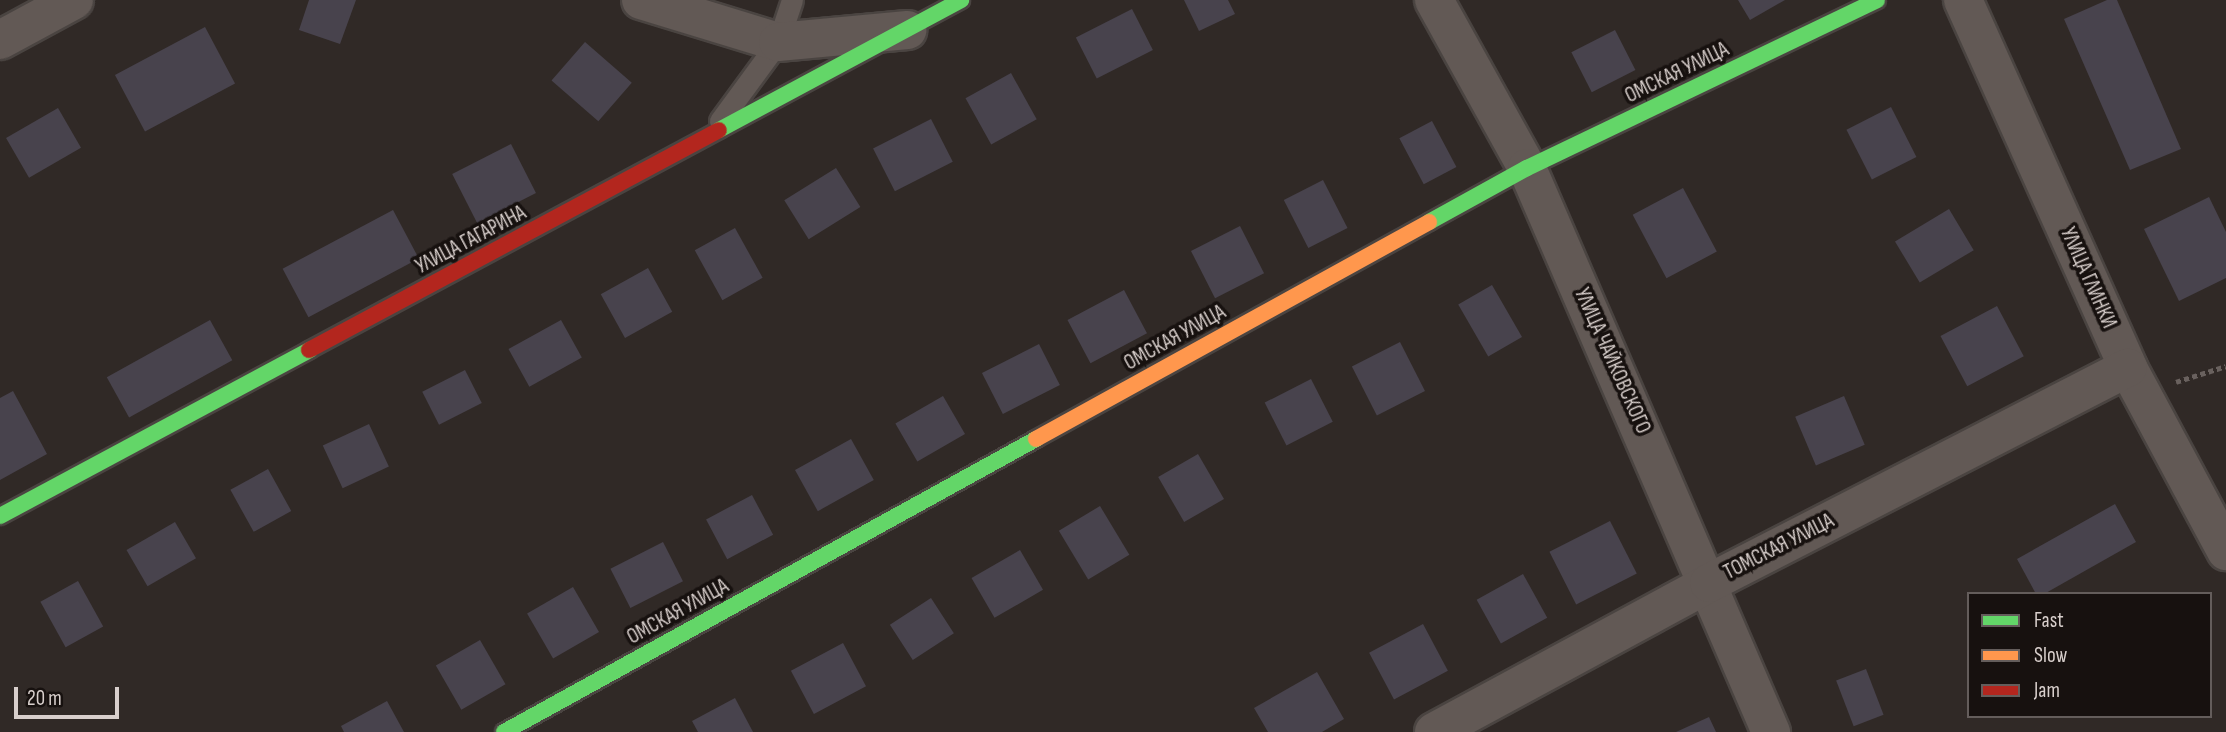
<!DOCTYPE html>
<meta charset="utf-8">
<style>
body{margin:0}
#map{position:relative;width:2226px;height:732px;overflow:hidden;background:#302926;font-family:"Sofia Sans Condensed",sans-serif}
div>[style]{position:absolute}
.building>*{inset:0;background:#48434d;transform-origin:0 0}
.path>*{height:4.5px;margin-top:-2.25px;transform-origin:0;background:repeating-linear-gradient(90deg,#69615e 0 5px,transparent 0 8.5px)}
.roads{filter:drop-shadow(2px 0 #4a4441) drop-shadow(-2px 0 #4a4441) drop-shadow(0 2px #4a4441) drop-shadow(0 -2px #4a4441)}
.lane>*{height:21px;margin:-10.5px;padding:0 10.5px;transform-origin:10.5px;border-radius:10.5px;background:#625955}
.street>*{height:38px;margin:-19px;padding:0 19px;transform-origin:19px;border-radius:19px;background:#625955}
.fast>*{height:16px;margin:-8px;padding:0 8px;transform-origin:8px;border-radius:8px;background:#63d668}
.slow>*{height:16px;margin:-8px;padding:0 8px;transform-origin:8px;border-radius:8px;background:#ff974d}
.jam>*{height:16px;margin:-8px;padding:0 8px;transform-origin:8px;border-radius:8px;background:#b3261e}
span{translate:-50% -50%;white-space:nowrap;text-align:center;line-height:1.15;-webkit-text-stroke:7px #17110f;paint-order:stroke}
.street-label{font-size:21px;color:#d8cfcc}
.legend{position:absolute;left:1967px;top:592px;width:245px;height:126px;box-sizing:border-box;background:#17110f;border:2px solid #645d5b;margin:0;padding:9px 12px;list-style:none;font-size:21px;color:#d8cfcc}
.legend li{display:flex;align-items:center;gap:14px;height:35px}
.legend b{width:35px;border:2px solid #645d5b}
.scale{position:absolute;left:14px;top:687px;width:105px;height:32px;box-sizing:border-box;border:4px solid #d8cfcc;border-top:0;padding-left:9px;font-size:21px;line-height:24px;white-space:nowrap;color:#d8cfcc;-webkit-text-stroke:5px #17110f;paint-order:stroke}
</style>
<div id="map">
<div class="building">
<div style="clip-path:polygon(309px 0,356px 0,340px 44px,299px 30px)"></div>
<div style="clip-path:polygon(1184px 0,1228px 0,1235px 14px,1199px 31px)"></div>
<div style="clip-path:polygon(1738px 0,1785px 0,1750px 20px)"></div>
<div style="clip-path:polygon(2107px 0,2117px 0,2181px 149px,2130px 170px,2064px 19px)"></div>
<div style="left:1132px;top:9px;width:46px;height:63px;rotate:63deg"></div>
<div style="left:205px;top:27px;width:64px;height:102px;rotate:62deg"></div>
<div style="left:1615px;top:30px;width:45px;height:49px;rotate:63deg"></div>
<div style="left:585px;top:42px;width:62px;height:51px;rotate:41deg"></div>
<div style="left:1011px;top:73px;width:53px;height:52px;rotate:61deg"></div>
<div style="left:1891px;top:107px;width:56px;height:50px;rotate:63deg"></div>
<div style="left:58px;top:108px;width:46px;height:60px;rotate:60deg"></div>
<div style="left:931px;top:119px;width:48px;height:65px;rotate:63deg"></div>
<div style="left:1432px;top:121px;width:52px;height:37px;rotate:62deg"></div>
<div style="left:511px;top:144px;width:55px;height:66px;rotate:63deg"></div>
<div style="left:836px;top:168px;width:46px;height:61px;rotate:58deg"></div>
<div style="left:1323px;top:180px;width:54px;height:44px;rotate:63deg"></div>
<div style="left:1683px;top:188px;width:72px;height:57px;rotate:62deg"></div>
<div style="clip-path:polygon(2209px 197px,2226px 232px,2226px 278px,2179px 301px,2144px 229px)"></div>
<div style="left:1949px;top:209px;width:48px;height:63px;rotate:59deg"></div>
<div style="left:393px;top:210px;width:55px;height:125px;rotate:62deg"></div>
<div style="left:1240px;top:226px;width:53px;height:55px;rotate:63deg"></div>
<div style="left:735px;top:228px;width:57px;height:46px;rotate:61deg"></div>
<div style="left:648px;top:268px;width:50px;height:54px;rotate:61deg"></div>
<div style="left:1492px;top:285px;width:60px;height:39px;rotate:60deg"></div>
<div style="left:1124px;top:290px;width:49px;height:64px;rotate:62deg"></div>
<div style="left:1997px;top:306px;width:57px;height:64px;rotate:62deg"></div>
<div style="left:210px;top:320px;width:46px;height:118px;rotate:61deg"></div>
<div style="left:561px;top:320px;width:43px;height:60px;rotate:61deg"></div>
<div style="left:1400px;top:342px;width:55px;height:54px;rotate:63deg"></div>
<div style="left:1039px;top:344px;width:46px;height:64px;rotate:63deg"></div>
<div style="left:465px;top:370px;width:37px;height:48px;rotate:63deg"></div>
<div style="left:1311px;top:379px;width:48px;height:52px;rotate:63deg"></div>
<div style="clip-path:polygon(13px 391px,47px 454px,0 480px,0 398px)"></div>
<div style="left:943px;top:396px;width:44px;height:55px;rotate:60deg"></div>
<div style="left:1844px;top:396px;width:53px;height:53px;rotate:67deg"></div>
<div style="left:369px;top:424px;width:47px;height:51px;rotate:65deg"></div>
<div style="left:851px;top:439px;width:47px;height:64px;rotate:61deg"></div>
<div style="left:1198px;top:454px;width:52px;height:46px;rotate:60deg"></div>
<div style="left:268px;top:469px;width:48px;height:43px;rotate:61deg"></div>
<div style="left:752px;top:495px;width:45px;height:52px;rotate:62deg"></div>
<div style="clip-path:polygon(2115px 504px,2136px 542px,2044px 594px,2036px 594px,2017px 559px)"></div>
<div style="left:1100px;top:506px;width:57px;height:48px;rotate:59deg"></div>
<div style="left:1610px;top:521px;width:59px;height:68px;rotate:63deg"></div>
<div style="left:175px;top:522px;width:42px;height:56px;rotate:60deg"></div>
<div style="left:663px;top:542px;width:44px;height:59px;rotate:63deg"></div>
<div style="left:1020px;top:550px;width:46px;height:56px;rotate:60deg"></div>
<div style="left:1523px;top:574px;width:50px;height:53px;rotate:61deg"></div>
<div style="left:78px;top:581px;width:52px;height:43px;rotate:61deg"></div>
<div style="left:573px;top:587px;width:52px;height:53px;rotate:60deg"></div>
<div style="left:931px;top:598px;width:42px;height:49px;rotate:57deg"></div>
<div style="left:1423px;top:624px;width:53px;height:61px;rotate:62deg"></div>
<div style="left:480px;top:640px;width:51px;height:51px;rotate:60deg"></div>
<div style="left:843px;top:643px;width:49px;height:59px;rotate:62deg"></div>
<div style="left:1866px;top:669px;width:49px;height:32px;rotate:69deg"></div>
<div style="clip-path:polygon(1317px 672px,1344px 719px,1322px 732px,1268px 732px,1254px 708px)"></div>
<div style="clip-path:polygon(735px 698px,753px 732px,698px 732px,692px 721px)"></div>
<div style="clip-path:polygon(387px 701px,404px 732px,344px 732px,341px 726px)"></div>
<div style="clip-path:polygon(1709px 717px,1716px 732px,1676px 732px)"></div>
</div>
<div class="path">
<div style="left:2176px;top:382px;width:52px;rotate:-17.7deg"></div>
</div>
<div class="roads">
<div class="lane">
<div style="left:720px;top:121px;width:98px;rotate:-53.7deg"></div>
<div style="left:778px;top:42px;width:44px;rotate:-71.6deg"></div>
</div>
<div class="street">
<div style="left:641px;top:0;width:143px;rotate:17deg"></div>
<div style="left:778px;top:42px;width:130px;rotate:-5.3deg"></div>
<div style="left:1434px;top:0;width:192px;rotate:61deg"></div>
<div style="left:1527px;top:168px;width:615px;rotate:66.61deg"></div>
<div style="left:1963px;top:0;width:403px;rotate:65.8deg"></div>
<div style="left:2128px;top:368px;width:208px;rotate:61.8deg"></div>
<div style="left:0;top:40px;width:84px;rotate:-28.4deg"></div>
<div style="left:1434px;top:732px;width:313px;rotate:-28.4deg"></div>
<div style="left:1709px;top:583px;width:471px;rotate:-27.2deg"></div>
</div>
<div class="fast">
<div style="left:719px;top:130px;width:275px;rotate:-28.2deg"></div>
<div style="left:1429px;top:222px;width:112px;rotate:-28.9deg"></div>
<div style="left:1527px;top:168px;width:388px;rotate:-25.6deg"></div>
<div style="left:0;top:516px;width:351px;rotate:-28.2deg"></div>
<div style="left:504px;top:732px;width:607px;rotate:-28.84deg"></div>
</div>
<div class="slow">
<div style="left:1036px;top:439px;width:449px;rotate:-28.9deg"></div>
</div>
<div class="jam">
<div style="left:309px;top:350px;width:465px;rotate:-28.2deg"></div>
</div>
</div>
<div class="street-label">
<span style="left:1677px;top:73px;rotate:-26deg">ОМСКАЯ УЛИЦА</span>
<span style="left:471px;top:240px;rotate:-28deg">УЛИЦА ГАГАРИНА</span>
<span style="left:2088px;top:278px;rotate:66deg">УЛИЦА ГЛИНКИ</span>
<span style="left:1175px;top:338px;rotate:-29deg">ОМСКАЯ УЛИЦА</span>
<span style="left:1612px;top:361px;rotate:66deg">УЛИЦА ЧАЙКОВСКОГО</span>
<span style="left:1779px;top:547px;rotate:-27deg">ТОМСКАЯ УЛИЦА</span>
<span style="left:678px;top:612px;rotate:-29deg">ОМСКАЯ УЛИЦА</span>
</div>
<ul class="legend">
<li><b style="height:9px;background:#63d668"></b>Fast</li>
<li><b style="height:9px;background:#ff974d"></b>Slow</li>
<li><b style="height:9px;background:#b3261e"></b>Jam</li>
</ul>
<div class="scale">20 m</div>
</div>
